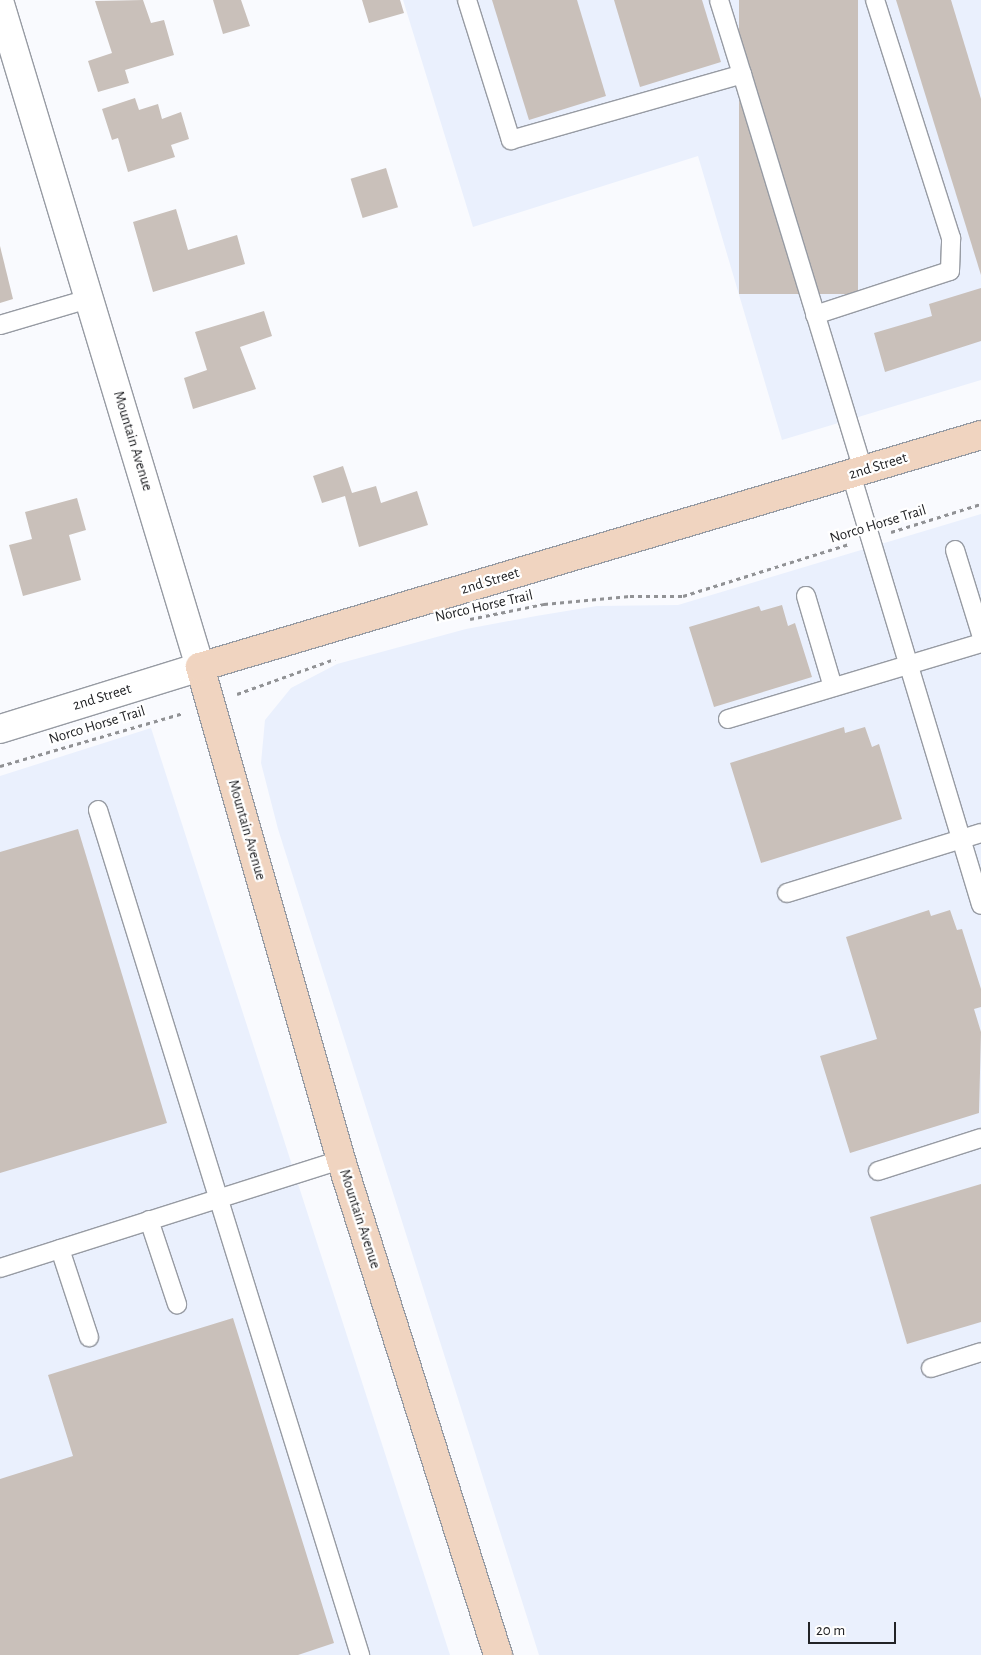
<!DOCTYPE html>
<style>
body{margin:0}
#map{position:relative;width:981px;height:1655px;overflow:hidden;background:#f9fafe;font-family:"Alegreya Sans",sans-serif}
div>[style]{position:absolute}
.built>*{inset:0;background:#eaf0fd}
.building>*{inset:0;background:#c9c0ba;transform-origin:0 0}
.path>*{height:3px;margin-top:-1.5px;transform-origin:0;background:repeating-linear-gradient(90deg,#919295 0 4px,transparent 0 8px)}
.roads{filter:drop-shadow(1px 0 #979ba3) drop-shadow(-1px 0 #979ba3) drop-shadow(0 1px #979ba3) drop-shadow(0 -1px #979ba3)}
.service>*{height:18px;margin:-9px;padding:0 9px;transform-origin:9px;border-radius:9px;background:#fff}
.minor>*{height:28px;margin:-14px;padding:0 14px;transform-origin:14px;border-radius:14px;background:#fff}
.tertiary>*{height:28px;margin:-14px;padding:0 14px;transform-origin:14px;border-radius:14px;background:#fff}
.secondary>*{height:28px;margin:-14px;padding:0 14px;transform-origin:14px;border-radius:14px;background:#f0d4c0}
span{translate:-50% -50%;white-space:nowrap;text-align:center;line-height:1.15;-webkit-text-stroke:4.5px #fff;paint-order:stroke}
.street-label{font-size:15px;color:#222326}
.scale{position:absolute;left:808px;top:1622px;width:88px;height:22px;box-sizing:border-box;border:2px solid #222326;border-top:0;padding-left:6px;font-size:15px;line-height:18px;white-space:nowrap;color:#222326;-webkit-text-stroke:4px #fff;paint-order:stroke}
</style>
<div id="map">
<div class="built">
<div style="clip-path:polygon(403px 0,981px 0,981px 380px,782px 440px,698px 156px,473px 227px)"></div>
<div style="clip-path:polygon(981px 514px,981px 1655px,539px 1655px,278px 829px,261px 763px,265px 720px,291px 688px,337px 664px,466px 629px,536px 616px,597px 606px,678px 605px)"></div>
<div style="clip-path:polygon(151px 728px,450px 1655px,0 1655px,0 776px)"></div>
</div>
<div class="building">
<div style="clip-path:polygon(143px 0,151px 23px,164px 20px,174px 55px,125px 70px,129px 83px,98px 92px,88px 61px,112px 53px,95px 1px)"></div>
<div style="clip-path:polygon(213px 0,241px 0,250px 26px,223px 34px)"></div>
<div style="clip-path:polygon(362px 0,400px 0,404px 13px,369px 23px)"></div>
<div style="clip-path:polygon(492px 0,577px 0,606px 96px,529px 120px)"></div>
<div style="clip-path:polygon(614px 0,702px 0,721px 62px,640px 87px)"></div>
<div style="left:739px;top:0;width:119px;height:294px"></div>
<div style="clip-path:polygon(896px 0,951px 0,981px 99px,981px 275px)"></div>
<div style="clip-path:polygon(135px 98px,139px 110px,158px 104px,162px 119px,181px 112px,189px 139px,171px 145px,175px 157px,128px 172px,118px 138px,112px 140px,102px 109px)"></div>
<div style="left:386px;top:168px;width:41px;height:37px;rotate:73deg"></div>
<div style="clip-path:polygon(176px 209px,188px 250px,237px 235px,245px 264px,153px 292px,133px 222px)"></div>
<div style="clip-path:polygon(0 246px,13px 299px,0 303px)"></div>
<div style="clip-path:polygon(981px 288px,981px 341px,885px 372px,874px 333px,932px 316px,929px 304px)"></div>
<div style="clip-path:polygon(264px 311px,272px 336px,240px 347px,256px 389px,193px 409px,184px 378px,207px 370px,195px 332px)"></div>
<div style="clip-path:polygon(343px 466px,352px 493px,376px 486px,381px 503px,417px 491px,428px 525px,359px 547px,345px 496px,322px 503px,313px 476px)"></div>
<div style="clip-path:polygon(77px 498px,86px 530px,69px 535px,81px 580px,23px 596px,9px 545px,32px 539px,25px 512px)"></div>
<div style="clip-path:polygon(782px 605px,788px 626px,795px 623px,812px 677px,714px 707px,689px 627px,759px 606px,761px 611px)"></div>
<div style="clip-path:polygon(844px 727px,845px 733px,865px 727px,872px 747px,879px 744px,902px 819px,761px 863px,730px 763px)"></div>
<div style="clip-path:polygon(78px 829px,167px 1123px,0 1173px,0 852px)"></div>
<div style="clip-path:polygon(929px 910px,931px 916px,950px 910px,957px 930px,962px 929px,981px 989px,981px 1007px,974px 1009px,981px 1032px,979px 1113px,850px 1153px,820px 1056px,877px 1039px,846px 937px)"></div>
<div style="clip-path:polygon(981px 1184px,981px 1322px,907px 1344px,870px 1217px)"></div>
<div style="clip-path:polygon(233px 1318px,334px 1643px,298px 1655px,0 1655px,0 1479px,73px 1456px,48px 1375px)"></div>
</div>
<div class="path">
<div style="left:891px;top:532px;width:94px;rotate:-17.3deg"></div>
<div style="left:470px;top:619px;width:76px;rotate:-11.5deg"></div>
<div style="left:544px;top:604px;width:86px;rotate:-5.3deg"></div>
<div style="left:630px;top:596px;width:53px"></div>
<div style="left:683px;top:596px;width:174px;rotate:-17.4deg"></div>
<div style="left:237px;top:694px;width:104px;rotate:-19.7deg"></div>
<div style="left:0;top:766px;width:191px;rotate:-16.1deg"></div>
</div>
<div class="roads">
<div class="service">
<div style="left:467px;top:0;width:147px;rotate:72.6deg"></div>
<div style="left:511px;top:140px;width:240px;rotate:-15.9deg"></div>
<div style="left:742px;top:74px;width:77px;rotate:-107.3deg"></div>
<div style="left:742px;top:74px;width:414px;rotate:73deg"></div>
<div style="left:815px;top:315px;width:142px;rotate:-18.1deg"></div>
<div style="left:950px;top:271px;width:33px;rotate:-88deg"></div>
<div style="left:951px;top:238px;width:250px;rotate:-107.7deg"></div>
<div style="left:0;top:325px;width:95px;rotate:-16.5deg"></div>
<div style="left:851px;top:474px;width:450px;rotate:73.2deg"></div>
<div style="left:955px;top:550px;width:88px;rotate:72.8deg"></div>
<div style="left:806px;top:596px;width:95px;rotate:73.5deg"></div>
<div style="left:728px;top:719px;width:264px;rotate:-16.7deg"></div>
<div style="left:98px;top:810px;width:885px;rotate:72.77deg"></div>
<div style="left:787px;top:893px;width:203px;rotate:-17.2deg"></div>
<div style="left:878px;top:1171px;width:108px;rotate:-17.8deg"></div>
<div style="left:149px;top:1220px;width:89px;rotate:71.6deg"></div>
<div style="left:60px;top:1249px;width:93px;rotate:71.8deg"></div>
<div style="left:0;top:1268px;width:358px;rotate:-17.6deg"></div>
<div style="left:931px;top:1368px;width:52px;rotate:-17.7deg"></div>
</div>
<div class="minor">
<div style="left:0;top:4px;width:693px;rotate:73.21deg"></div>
</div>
<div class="tertiary">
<div style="left:0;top:729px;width:209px;rotate:-17.2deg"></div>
</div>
<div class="secondary">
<div style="left:498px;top:1655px;width:519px;rotate:-107.6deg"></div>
<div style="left:341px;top:1160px;width:513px;rotate:-105.96deg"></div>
<div style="left:200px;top:667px;width:815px;rotate:-16.54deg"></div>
</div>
</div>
<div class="street-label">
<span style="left:133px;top:441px;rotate:73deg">Mountain Avenue</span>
<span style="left:878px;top:466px;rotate:-17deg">2nd Street</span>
<span style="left:878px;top:524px;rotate:-17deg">Norco Horse Trail</span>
<span style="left:490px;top:581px;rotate:-17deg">2nd Street</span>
<span style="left:484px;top:606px;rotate:-13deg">Norco Horse Trail</span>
<span style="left:102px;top:697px;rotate:-17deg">2nd Street</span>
<span style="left:97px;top:725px;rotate:-17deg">Norco Horse Trail</span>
<span style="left:247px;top:830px;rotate:74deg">Mountain Avenue</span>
<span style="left:360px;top:1219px;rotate:72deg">Mountain Avenue</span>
</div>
<div class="scale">20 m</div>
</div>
